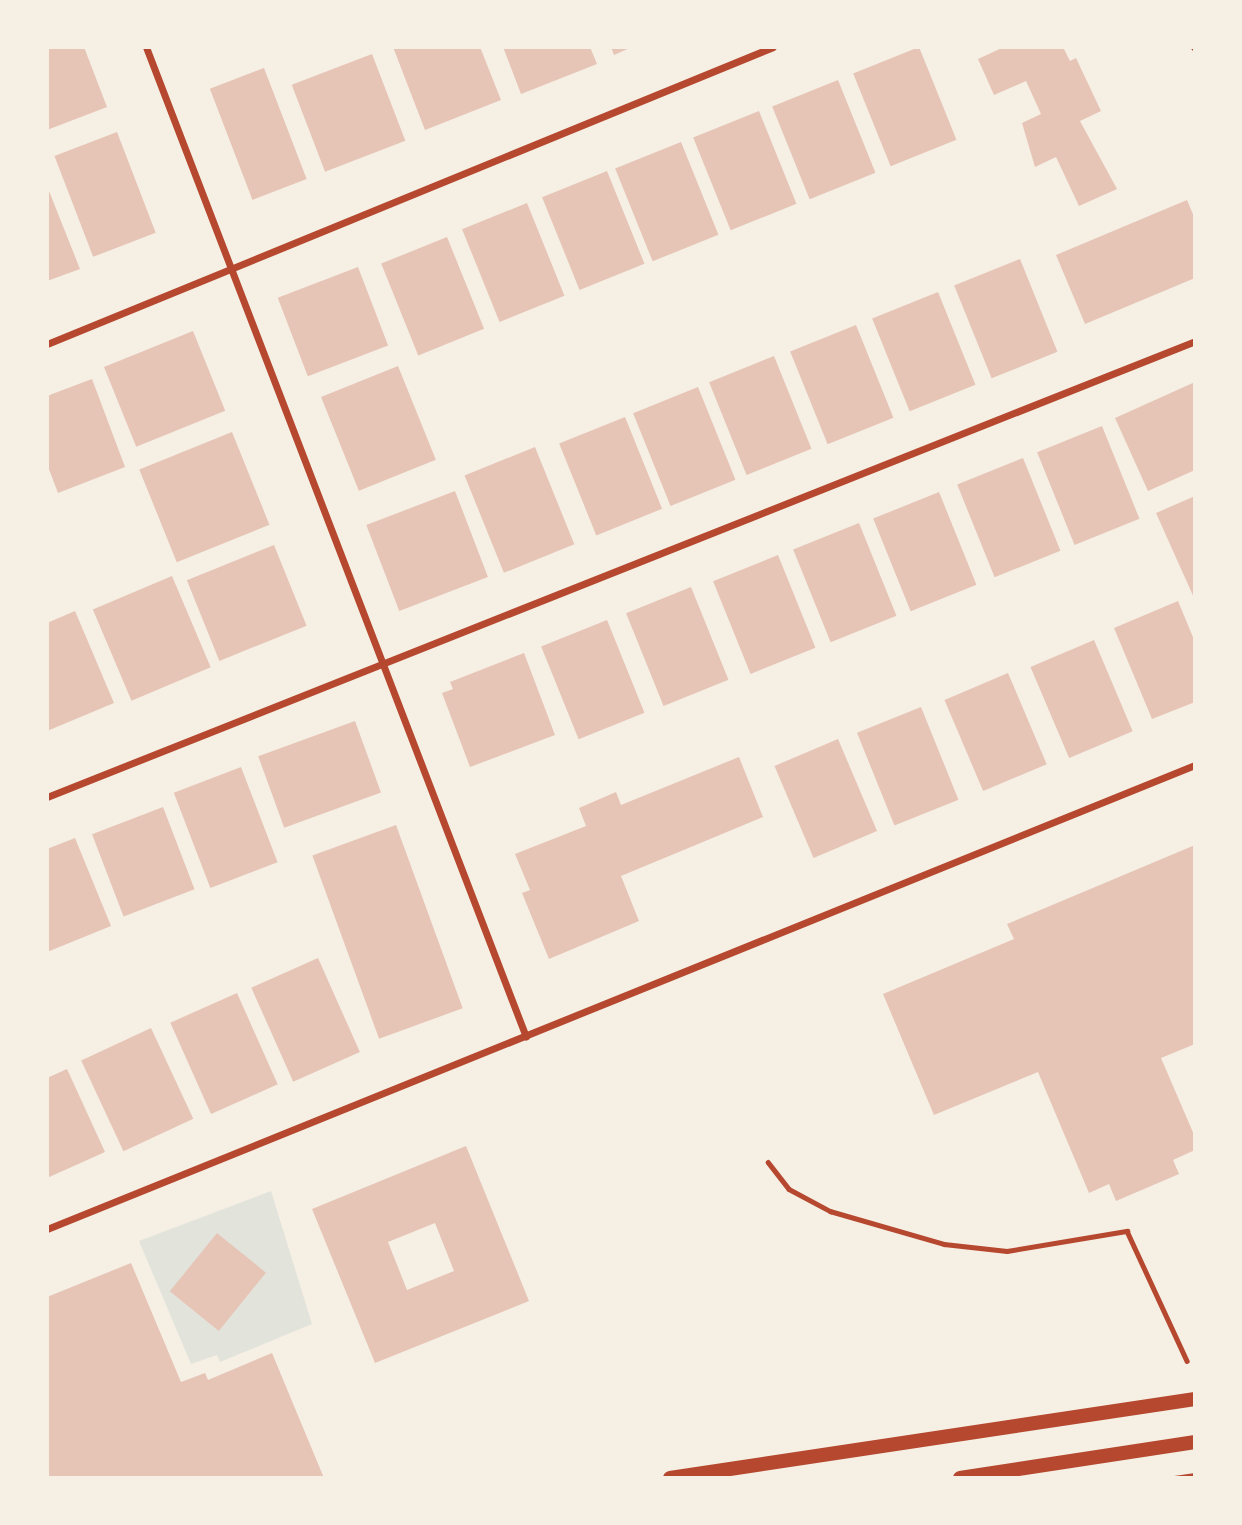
<!DOCTYPE html>
<style>
body{margin:0}
#map{position:relative;width:1242px;height:1525px;overflow:hidden;background:#f6efe4;font-family:"PT Sans",sans-serif}
div>[style]{position:absolute}
.green>*{inset:0;background:#e2e4dc}
.building>*{inset:0;background:#e6c5b7;transform-origin:0 0}
.path>*{height:4.5px;margin:-2.25px;padding:0 2.25px;transform-origin:2.25px;border-radius:2.25px;background:#b5482f}
.service>*{height:5px;margin:-2.5px;padding:0 2.5px;transform-origin:2.5px;border-radius:2.5px;background:#b5482f}
.minor>*{height:7px;margin:-3.5px;padding:0 3.5px;transform-origin:3.5px;border-radius:3.5px;background:#b5482f}
.secondary>*{height:14px;margin:-7px;padding:0 7px;transform-origin:7px;border-radius:7px;background:#b5482f}
span{translate:-50% -50%;white-space:nowrap;text-align:center;line-height:1.15;-webkit-text-stroke:6px #f6efe4;paint-order:stroke}
.frame{position:absolute;inset:0;border:49px solid #f6efe4;pointer-events:none}
</style>
<div id="map">
<div class="green">
<div style="clip-path:polygon(271px 1191px,312px 1324px,220px 1362px,217px 1355px,191px 1364px,139px 1241px)"></div>
</div>
<div class="building">
<div style="clip-path:polygon(47px 47px,84px 47px,107px 107px,47px 130px)"></div>
<div style="clip-path:polygon(393px 47px,480px 47px,501px 100px,425px 130px)"></div>
<div style="clip-path:polygon(503px 47px,590px 47px,597px 64px,521px 94px)"></div>
<div style="clip-path:polygon(611px 47px,632px 47px,614px 55px)"></div>
<div style="left:919px;top:47px;width:100px;height:71px;rotate:68deg"></div>
<div style="clip-path:polygon(1004px 47px,1063px 47px,1070px 61px,1076px 58px,1101px 111px,1080px 121px,1117px 189px,1079px 206px,1056px 157px,1035px 167px,1022px 123px,1041px 114px,1026px 81px,994px 95px,978px 59px)"></div>
<div style="left:372px;top:54px;width:93px;height:86px;rotate:69deg"></div>
<div style="left:264px;top:68px;width:119px;height:58px;rotate:69deg"></div>
<div style="left:838px;top:80px;width:100px;height:71px;rotate:68deg"></div>
<div style="left:759px;top:111px;width:100px;height:71px;rotate:68deg"></div>
<div style="left:117px;top:132px;width:108px;height:67px;rotate:69deg"></div>
<div style="left:681px;top:142px;width:100px;height:71px;rotate:68deg"></div>
<div style="left:607px;top:171px;width:100px;height:70px;rotate:68deg"></div>
<div style="clip-path:polygon(47px 186px,80px 269px,47px 281px)"></div>
<div style="clip-path:polygon(1187px 200px,1195px 219px,1195px 278px,1085px 324px,1056px 255px)"></div>
<div style="left:527px;top:203px;width:100px;height:70px;rotate:68deg"></div>
<div style="left:447px;top:237px;width:99px;height:71px;rotate:68deg"></div>
<div style="left:1020px;top:259px;width:100px;height:71px;rotate:68deg"></div>
<div style="left:358px;top:267px;width:84px;height:86px;rotate:69deg"></div>
<div style="left:938px;top:292px;width:100px;height:71px;rotate:68deg"></div>
<div style="left:856px;top:325px;width:100px;height:71px;rotate:68deg"></div>
<div style="left:193px;top:331px;width:86px;height:96px;rotate:68deg"></div>
<div style="left:774px;top:356px;width:100px;height:70px;rotate:68deg"></div>
<div style="left:398px;top:366px;width:101px;height:83px;rotate:68deg"></div>
<div style="clip-path:polygon(92px 379px,125px 467px,58px 493px,47px 464px,47px 396px)"></div>
<div style="clip-path:polygon(1195px 382px,1195px 470px,1148px 491px,1115px 418px)"></div>
<div style="left:698px;top:387px;width:100px;height:70px;rotate:68deg"></div>
<div style="left:625px;top:417px;width:99px;height:71px;rotate:68deg"></div>
<div style="left:1102px;top:426px;width:100px;height:70px;rotate:68deg"></div>
<div style="left:232px;top:432px;width:100px;height:100px;rotate:68deg"></div>
<div style="left:535px;top:447px;width:105px;height:76px;rotate:68deg"></div>
<div style="left:1023px;top:458px;width:100px;height:71px;rotate:68deg"></div>
<div style="left:455px;top:491px;width:92px;height:95px;rotate:69deg"></div>
<div style="left:939px;top:492px;width:100px;height:71px;rotate:68deg"></div>
<div style="clip-path:polygon(1195px 496px,1195px 600px,1156px 513px)"></div>
<div style="left:859px;top:523px;width:100px;height:71px;rotate:68deg"></div>
<div style="left:274px;top:545px;width:87px;height:94px;rotate:68deg"></div>
<div style="left:778px;top:555px;width:100px;height:70px;rotate:68deg"></div>
<div style="left:172px;top:576px;width:99px;height:86px;rotate:67deg"></div>
<div style="left:691px;top:587px;width:100px;height:70px;rotate:68deg"></div>
<div style="clip-path:polygon(1178px 601px,1195px 642px,1195px 702px,1152px 719px,1114px 628px)"></div>
<div style="clip-path:polygon(75px 611px,114px 703px,47px 731px,47px 623px)"></div>
<div style="left:607px;top:620px;width:100px;height:71px;rotate:68deg"></div>
<div style="left:1094px;top:640px;width:99px;height:69px;rotate:67deg"></div>
<div style="clip-path:polygon(524px 653px,555px 735px,470px 767px,442px 693px,453px 689px,450px 682px)"></div>
<div style="left:1008px;top:673px;width:99px;height:69px;rotate:67deg"></div>
<div style="left:921px;top:707px;width:100px;height:69px;rotate:68deg"></div>
<div style="left:355px;top:721px;width:76px;height:103px;rotate:70deg"></div>
<div style="left:838px;top:739px;width:100px;height:69px;rotate:67deg"></div>
<div style="clip-path:polygon(739px 757px,763px 817px,621px 876px,639px 921px,549px 959px,522px 893px,530px 890px,515px 854px,586px 826px,579px 808px,616px 792px,621px 805px)"></div>
<div style="left:241px;top:767px;width:102px;height:72px;rotate:69deg"></div>
<div style="left:163px;top:807px;width:88px;height:76px;rotate:69deg"></div>
<div style="left:396px;top:825px;width:195px;height:89px;rotate:70deg"></div>
<div style="clip-path:polygon(75px 838px,111px 926px,47px 952px,47px 849px)"></div>
<div style="clip-path:polygon(1195px 845px,1195px 1044px,1161px 1058px,1195px 1137px,1195px 1150px,1173px 1160px,1179px 1174px,1116px 1201px,1109px 1184px,1089px 1193px,1038px 1072px,934px 1115px,883px 994px,1014px 939px,1007px 924px)"></div>
<div style="left:318px;top:958px;width:103px;height:73px;rotate:66deg"></div>
<div style="left:237px;top:993px;width:100px;height:73px;rotate:66deg"></div>
<div style="left:151px;top:1028px;width:100px;height:77px;rotate:65deg"></div>
<div style="clip-path:polygon(67px 1069px,105px 1152px,47px 1178px,47px 1078px)"></div>
<div style="clip-path:polygon(evenodd,466px 1146px,529px 1301px,375px 1363px,312px 1209px,466px 1146px,435px 1223px,454px 1271px,407px 1290px,388px 1242px,435px 1223px)"></div>
<div style="left:217px;top:1233px;width:63px;height:75px;rotate:39deg"></div>
<div style="clip-path:polygon(131px 1263px,181px 1382px,205px 1373px,208px 1380px,272px 1353px,324px 1478px,47px 1478px,47px 1297px)"></div>
</div>
<div class="path">
<div style="left:768px;top:1162px;width:34px;rotate:52deg"></div>
<div style="left:789px;top:1189px;width:47px;rotate:28.2deg"></div>
<div style="left:830px;top:1211px;width:119px;rotate:16.1deg"></div>
<div style="left:944px;top:1244px;width:63px;rotate:6.3deg"></div>
<div style="left:1007px;top:1251px;width:122px;rotate:-9.5deg"></div>
<div style="left:1127px;top:1231px;width:143px;rotate:65.2deg"></div>
</div>
<div class="service">
<div style="left:1174px;top:1478px;width:21px;rotate:-8deg"></div>
</div>
<div class="minor">
<div style="left:146px;top:47px;width:1060px;rotate:69deg"></div>
<div style="left:1194px;top:47px;width:1px;rotate:45deg"></div>
<div style="left:47px;top:344px;width:784px;rotate:-22.25deg"></div>
<div style="left:47px;top:797px;width:1235px;rotate:-21.66deg"></div>
<div style="left:47px;top:1229px;width:1238px;rotate:-22.01deg"></div>
</div>
<div class="secondary">
<div style="left:670px;top:1478px;width:531px;rotate:-8.56deg"></div>
<div style="left:960px;top:1478px;width:238px;rotate:-8.7deg"></div>
</div>
<div class="frame"></div>
</div>
